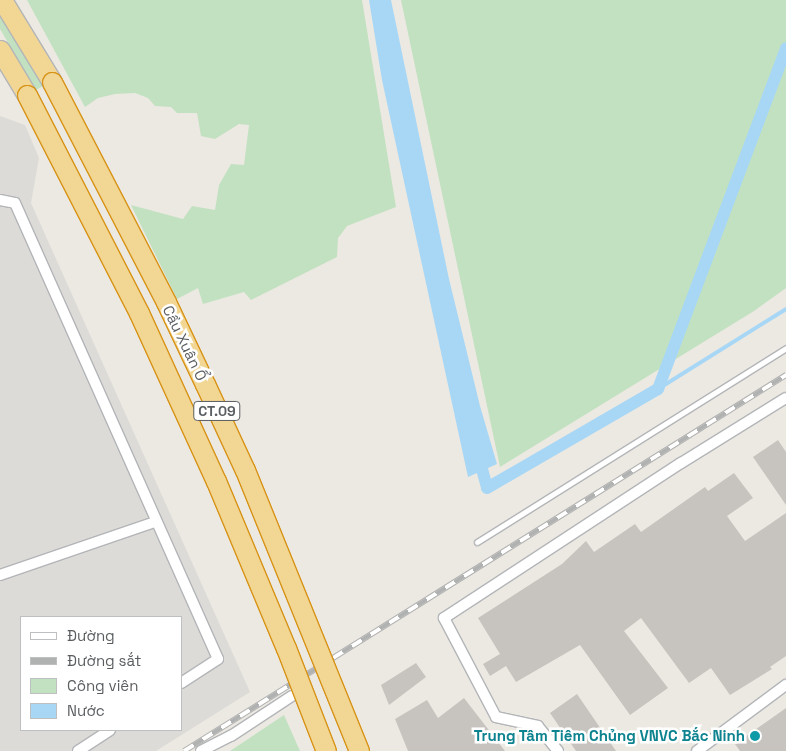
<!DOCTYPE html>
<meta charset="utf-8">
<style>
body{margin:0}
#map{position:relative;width:786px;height:751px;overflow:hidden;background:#ece9e2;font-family:"Space Grotesk",sans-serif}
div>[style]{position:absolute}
.industrial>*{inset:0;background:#dddbd7}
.green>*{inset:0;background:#c2e1c1}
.water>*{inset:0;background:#a8d7f6}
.stream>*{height:4px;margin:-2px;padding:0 2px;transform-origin:2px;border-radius:2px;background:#a8d7f6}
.canal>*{height:12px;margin:-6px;padding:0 6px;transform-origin:6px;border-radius:6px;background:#a8d7f6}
.building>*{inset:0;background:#c7c4bf}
.roads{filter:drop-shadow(1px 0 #b3b5b8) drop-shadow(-1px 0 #b3b5b8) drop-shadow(0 1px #b3b5b8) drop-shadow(0 -1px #b3b5b8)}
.lane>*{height:5px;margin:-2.5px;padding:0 2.5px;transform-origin:2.5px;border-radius:2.5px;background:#fff}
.street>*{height:10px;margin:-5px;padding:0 5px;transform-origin:5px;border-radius:5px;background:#fff}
.highway>*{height:19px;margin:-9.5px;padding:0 9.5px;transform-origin:9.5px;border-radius:9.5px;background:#f2d693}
.rail>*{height:5.5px;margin-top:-2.75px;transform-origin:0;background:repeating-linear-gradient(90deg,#fff 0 11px,#b0b1b1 0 22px);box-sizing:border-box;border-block:1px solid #b0b1b1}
.bridges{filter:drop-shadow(1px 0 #d79317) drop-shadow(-1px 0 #d79317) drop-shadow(0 1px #d79317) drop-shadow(0 -1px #d79317)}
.highway-bridge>*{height:19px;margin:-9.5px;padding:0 9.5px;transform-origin:9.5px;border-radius:9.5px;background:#f2d693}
.dots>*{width:14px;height:14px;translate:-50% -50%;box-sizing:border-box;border:2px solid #fff;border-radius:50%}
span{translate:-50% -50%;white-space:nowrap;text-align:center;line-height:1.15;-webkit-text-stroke:5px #fff;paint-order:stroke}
.shield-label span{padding:1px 4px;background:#fff;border:1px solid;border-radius:4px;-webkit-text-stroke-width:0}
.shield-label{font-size:14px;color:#5a5e61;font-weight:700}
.street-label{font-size:15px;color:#5a5e61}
.culture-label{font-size:15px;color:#0d838f;font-weight:700}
.right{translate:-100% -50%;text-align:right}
.legend{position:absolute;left:20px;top:616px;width:162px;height:115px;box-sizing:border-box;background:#fff;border:1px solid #bdbfc0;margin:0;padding:6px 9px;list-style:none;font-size:15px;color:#5a5e61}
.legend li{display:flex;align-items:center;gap:10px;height:25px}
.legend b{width:25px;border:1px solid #bdbfc0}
</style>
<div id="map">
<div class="industrial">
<div style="clip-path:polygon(evenodd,0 116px,25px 125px,39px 158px,31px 203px,250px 692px,156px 751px,0 751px,0 116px,21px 617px,181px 617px,181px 730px,21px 730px,21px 617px)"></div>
</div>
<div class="green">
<div style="clip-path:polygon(27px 0,362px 0,396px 207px,347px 226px,338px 238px,337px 257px,251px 300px,244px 292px,203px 304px,198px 288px,177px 299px,131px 205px,183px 219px,192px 206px,215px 210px,219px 185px,231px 164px,244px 165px,249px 125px,239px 124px,215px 139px,201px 136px,197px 113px,177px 113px,171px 107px,155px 106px,148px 98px,135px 93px,115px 94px,98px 98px,85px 107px)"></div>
<div style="clip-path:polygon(401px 0,786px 0,786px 288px,754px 311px,500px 467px)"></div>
<div style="clip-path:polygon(0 13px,29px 62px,43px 86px,36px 90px,0 29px)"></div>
<div style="clip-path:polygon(284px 715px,300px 751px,230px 751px)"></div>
</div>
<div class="water">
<div style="clip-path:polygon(369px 0,391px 0,449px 279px,480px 406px,497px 464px,468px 477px,382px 80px)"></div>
</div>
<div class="stream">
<div style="left:658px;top:389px;width:151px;rotate:-32deg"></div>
</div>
<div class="canal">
<div style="left:478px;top:454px;width:35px;rotate:75deg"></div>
<div style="left:487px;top:488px;width:198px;rotate:-30.1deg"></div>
<div style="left:658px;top:389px;width:364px;rotate:-69.4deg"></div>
</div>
<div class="building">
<div style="clip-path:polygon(778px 440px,786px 452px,786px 505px,753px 457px)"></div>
<div style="clip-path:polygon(734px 473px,753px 498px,727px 516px,745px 541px,786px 513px,786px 656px,770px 667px,772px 669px,730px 695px,711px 668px,689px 683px,641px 618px,624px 631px,668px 688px,630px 715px,580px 645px,516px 682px,506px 666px,490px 676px,483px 664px,500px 654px,478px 618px,562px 564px,586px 541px,594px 552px,635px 524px,641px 532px,705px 487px,708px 491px)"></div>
<div style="clip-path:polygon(416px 663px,426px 677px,389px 705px,381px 685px)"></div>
<div style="clip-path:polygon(577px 694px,616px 751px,576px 751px,550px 713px)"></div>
<div style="clip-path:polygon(464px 698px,505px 751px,408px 751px,395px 719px,427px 700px,438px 718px)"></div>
<div style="clip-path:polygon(786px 708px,786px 751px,740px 751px,735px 744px)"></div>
</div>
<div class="roads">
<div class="lane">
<div style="left:477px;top:542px;width:365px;rotate:-32.1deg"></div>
</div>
<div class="street">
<div style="left:0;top:200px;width:15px;rotate:11deg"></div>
<div style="left:15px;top:203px;width:499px;rotate:66deg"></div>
<div style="left:218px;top:659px;width:44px;rotate:147deg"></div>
<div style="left:0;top:575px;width:164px;rotate:-18.9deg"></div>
<div style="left:78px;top:751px;width:38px;rotate:-33deg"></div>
<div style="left:201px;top:751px;width:34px;rotate:-27deg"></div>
<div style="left:231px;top:736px;width:73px;rotate:-33.3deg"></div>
<div style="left:558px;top:751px;width:32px;rotate:-129deg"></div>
<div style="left:538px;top:726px;width:43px;rotate:-167.9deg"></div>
<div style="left:496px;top:717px;width:112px;rotate:-117.7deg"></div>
<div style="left:444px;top:618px;width:283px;rotate:-33.2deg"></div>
<div style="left:681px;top:463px;width:123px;rotate:-31.8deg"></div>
<div style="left:697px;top:751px;width:111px;rotate:-36.6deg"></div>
</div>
<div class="highway">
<div style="left:2px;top:0;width:96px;rotate:58.6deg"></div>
<div style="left:0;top:50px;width:52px;rotate:59deg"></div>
</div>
</div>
<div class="rail">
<div style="left:184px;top:751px;width:710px;rotate:-31.99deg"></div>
</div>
<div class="bridges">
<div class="highway-bridge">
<div style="left:52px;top:82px;width:248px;rotate:62.6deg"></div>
<div style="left:166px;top:302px;width:91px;rotate:64.6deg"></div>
<div style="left:205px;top:384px;width:95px;rotate:65.1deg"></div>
<div style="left:245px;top:470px;width:303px;rotate:67.9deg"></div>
<div style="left:27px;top:95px;width:245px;rotate:62.8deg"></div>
<div style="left:139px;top:313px;width:185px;rotate:65.4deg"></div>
<div style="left:216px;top:481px;width:181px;rotate:67.3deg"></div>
<div style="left:286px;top:648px;width:110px;rotate:68.8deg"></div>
</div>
</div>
<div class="dots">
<div style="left:755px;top:736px;background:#0f9aa8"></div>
</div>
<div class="shield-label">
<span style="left:217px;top:411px">CT.09</span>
</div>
<div class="street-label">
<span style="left:185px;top:343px;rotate:64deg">Cầu Xuân Ổ</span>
</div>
<div class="culture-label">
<span class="right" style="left:745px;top:736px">Trung Tâm Tiêm Chủng VNVC Bắc Ninh</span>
</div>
<ul class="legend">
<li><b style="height:6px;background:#fff"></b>Đường</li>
<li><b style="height:6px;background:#b0b1b1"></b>Đường sắt</li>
<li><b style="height:14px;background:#c2e1c1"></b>Công viên</li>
<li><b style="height:14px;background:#a8d7f6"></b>Nước</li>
</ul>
</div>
